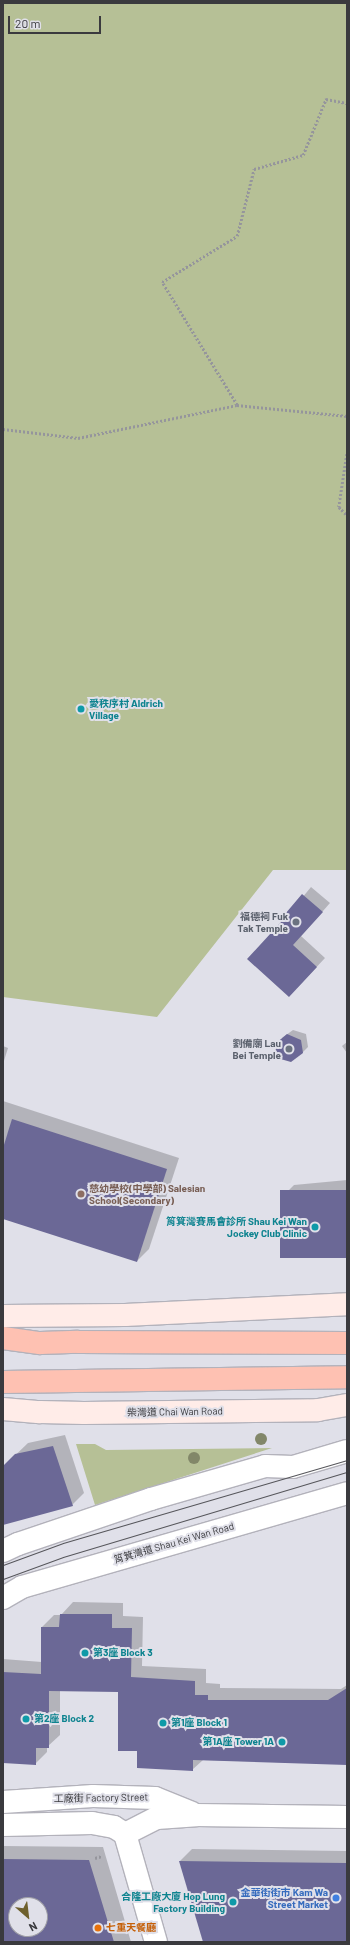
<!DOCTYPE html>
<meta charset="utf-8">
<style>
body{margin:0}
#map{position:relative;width:350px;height:1945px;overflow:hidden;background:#e0e0e9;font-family:Barlow,"Noto Sans TC",sans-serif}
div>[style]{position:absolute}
.green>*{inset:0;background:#b6c096}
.shadow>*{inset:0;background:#0003}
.building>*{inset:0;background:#6b6896;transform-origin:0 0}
.path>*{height:2.5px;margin-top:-1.25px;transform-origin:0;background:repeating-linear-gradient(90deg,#95959c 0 2px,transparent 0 4px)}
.roads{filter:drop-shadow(1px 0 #b3b2bb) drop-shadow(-1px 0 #b3b2bb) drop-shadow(0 1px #b3b2bb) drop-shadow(0 -1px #b3b2bb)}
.minor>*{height:22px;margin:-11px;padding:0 11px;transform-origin:11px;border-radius:11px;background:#fff}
.tertiary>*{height:22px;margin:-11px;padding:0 11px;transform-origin:11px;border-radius:11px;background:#fff}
.secondary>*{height:22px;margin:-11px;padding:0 11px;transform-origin:11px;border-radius:11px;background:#ffece8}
.motorway>*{height:22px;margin:-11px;padding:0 11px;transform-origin:11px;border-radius:11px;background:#fec1b2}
.tram>*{height:1px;margin:-0.5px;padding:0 0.5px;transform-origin:0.5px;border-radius:0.5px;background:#56565b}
.trees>*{width:12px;height:12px;margin:-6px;border-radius:50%;background:#828769}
.dots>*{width:11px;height:11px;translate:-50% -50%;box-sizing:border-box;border:2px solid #e0e0e9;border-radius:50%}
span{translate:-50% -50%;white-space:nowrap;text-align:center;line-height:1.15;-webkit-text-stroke:4px #e0e0e9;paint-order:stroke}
.culture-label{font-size:10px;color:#0d838f;font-weight:700}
.left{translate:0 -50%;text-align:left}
.right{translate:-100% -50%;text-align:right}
.worship-label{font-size:10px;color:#5b616d;font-weight:700}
.education-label{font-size:10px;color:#785e54;font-weight:700}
.street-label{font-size:10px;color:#3a3a3e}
.shop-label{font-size:10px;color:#366cbe;font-weight:700}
.food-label{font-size:10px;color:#c56008;font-weight:700}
.frame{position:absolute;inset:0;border:4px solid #3a3a3e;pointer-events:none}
.north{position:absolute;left:8px;top:1897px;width:40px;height:40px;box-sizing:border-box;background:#e0e0e9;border:1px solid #9e9ea5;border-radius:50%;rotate:152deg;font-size:11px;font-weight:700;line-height:16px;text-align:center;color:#3a3a3e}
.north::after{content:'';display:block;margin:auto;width:14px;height:18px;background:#6e602d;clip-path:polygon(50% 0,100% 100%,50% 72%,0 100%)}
.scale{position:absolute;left:8px;top:16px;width:93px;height:18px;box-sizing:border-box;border:2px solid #3a3a3e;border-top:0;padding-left:5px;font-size:12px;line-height:14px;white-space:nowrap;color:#3a3a3e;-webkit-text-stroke:3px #e0e0e9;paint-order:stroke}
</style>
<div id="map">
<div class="green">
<div style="clip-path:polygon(3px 3px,347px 3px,347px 870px,273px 870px,157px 1017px,3px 997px)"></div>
<div style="clip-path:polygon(76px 1444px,95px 1444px,106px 1450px,272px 1448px,95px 1505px)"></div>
</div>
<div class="shadow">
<div style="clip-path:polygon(311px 887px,330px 903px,301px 936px,325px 958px,297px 988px,283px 921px)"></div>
<div style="clip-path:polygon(293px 1030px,306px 1034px,308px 1047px,302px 1053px,282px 1038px)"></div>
<div style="clip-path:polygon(347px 1042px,347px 1053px,342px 1046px)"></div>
<div style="clip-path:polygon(3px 1046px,8px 1048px,3px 1064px)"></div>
<div style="clip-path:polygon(3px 1101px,179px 1158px,149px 1249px,137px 1261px,3px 1218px)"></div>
<div style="clip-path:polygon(347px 1180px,347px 1257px,282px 1197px,294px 1185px)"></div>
<div style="clip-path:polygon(65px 1435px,84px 1493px,72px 1505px,3px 1524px,3px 1467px,28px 1443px)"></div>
<div style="clip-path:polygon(73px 1602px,123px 1603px,123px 1616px,143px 1617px,142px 1666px,206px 1669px,206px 1683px,220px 1684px,220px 1688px,341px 1689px,347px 1685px,347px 1764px,203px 1760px,192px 1770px,138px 1750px,119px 1691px,60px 1690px,60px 1735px,47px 1747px,47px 1752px,35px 1764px,3px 1762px,3px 1659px,42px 1662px,42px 1627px,54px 1615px,61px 1615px)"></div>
<div style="clip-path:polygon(evenodd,3px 1846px,103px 1847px,131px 1942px,3px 1942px,3px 1846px,16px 1905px,40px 1905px,40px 1929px,16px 1929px,16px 1905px)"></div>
<div style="clip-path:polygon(192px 1849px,347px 1851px,347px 1942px,204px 1942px,180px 1861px)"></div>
</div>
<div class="building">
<div style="clip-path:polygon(302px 894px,323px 912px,293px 945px,317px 967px,289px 997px,247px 959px,282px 921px,280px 920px)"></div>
<div style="clip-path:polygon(287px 1034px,301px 1040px,303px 1053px,291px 1062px,277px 1058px,275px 1044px)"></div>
<div style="clip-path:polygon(12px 1119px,167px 1169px,137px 1262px,3px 1219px,3px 1148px)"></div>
<div style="left:347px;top:1190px;width:68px;height:67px;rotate:90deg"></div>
<div style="clip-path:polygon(53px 1446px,73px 1506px,3px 1525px,3px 1466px,15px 1454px)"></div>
<div style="clip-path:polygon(60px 1614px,112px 1614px,112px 1628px,132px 1628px,131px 1677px,195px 1681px,195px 1695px,208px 1695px,208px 1700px,328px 1700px,347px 1688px,347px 1765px,193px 1760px,193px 1771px,137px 1768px,137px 1751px,118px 1751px,118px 1692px,49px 1691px,49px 1748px,36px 1748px,36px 1765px,3px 1763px,3px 1672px,41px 1674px,41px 1627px,59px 1627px)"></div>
<div style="clip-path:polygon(evenodd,3px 1859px,89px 1860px,114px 1942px,3px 1942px,3px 1859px,16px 1905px,40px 1905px,40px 1929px,16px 1929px,16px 1905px)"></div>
<div style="clip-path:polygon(179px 1861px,347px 1863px,347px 1942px,203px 1942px)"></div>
</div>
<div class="path">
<div style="left:237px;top:405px;width:144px;rotate:-121.4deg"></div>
<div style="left:162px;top:282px;width:88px;rotate:-31.5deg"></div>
<div style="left:237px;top:236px;width:69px;rotate:-75.8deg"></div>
<div style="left:254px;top:169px;width:51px;rotate:-15.9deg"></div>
<div style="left:303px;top:155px;width:61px;rotate:-67.7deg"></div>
<div style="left:326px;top:99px;width:21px;rotate:11deg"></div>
<div style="left:3px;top:429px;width:76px;rotate:6.8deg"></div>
<div style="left:78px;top:438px;width:162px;rotate:-11.7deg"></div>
<div style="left:237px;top:405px;width:111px;rotate:5.7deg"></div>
<div style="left:347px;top:454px;width:54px;rotate:98.6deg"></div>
<div style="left:339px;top:507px;width:11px;rotate:45deg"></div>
<div style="left:95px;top:1858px;width:7px;rotate:-16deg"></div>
</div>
<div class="roads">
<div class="minor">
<div style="left:3px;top:1802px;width:90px;rotate:-3.8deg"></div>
<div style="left:93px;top:1796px;width:62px;rotate:1.8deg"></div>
<div style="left:155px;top:1798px;width:40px;rotate:22deg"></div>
<div style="left:3px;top:1825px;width:89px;rotate:-1.3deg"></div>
<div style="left:92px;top:1823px;width:22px;rotate:10deg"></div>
<div style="left:114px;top:1827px;width:13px;rotate:32deg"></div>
<div style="left:125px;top:1834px;width:36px;rotate:-27deg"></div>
<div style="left:157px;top:1818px;width:39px;rotate:-4deg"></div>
<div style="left:196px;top:1815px;width:151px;rotate:0.8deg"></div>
<div style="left:125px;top:1834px;width:112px;rotate:74deg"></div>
</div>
<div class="tertiary">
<div style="left:3px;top:1551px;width:17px;rotate:-25deg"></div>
<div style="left:18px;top:1544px;width:140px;rotate:-18.7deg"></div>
<div style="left:151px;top:1499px;width:119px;rotate:-16.1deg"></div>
<div style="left:265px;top:1466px;width:28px;rotate:2deg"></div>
<div style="left:293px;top:1467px;width:56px;rotate:-16.5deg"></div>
<div style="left:3px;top:1598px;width:22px;rotate:-30deg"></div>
<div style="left:22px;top:1587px;width:338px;rotate:-16.1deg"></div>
</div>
<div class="secondary">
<div style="left:3px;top:1316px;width:122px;rotate:-0.5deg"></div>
<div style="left:125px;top:1315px;width:222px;rotate:-2.8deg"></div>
<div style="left:3px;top:1409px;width:37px;rotate:5deg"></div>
<div style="left:40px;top:1412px;width:44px;rotate:1.3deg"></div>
<div style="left:84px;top:1413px;width:234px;rotate:-0.7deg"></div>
<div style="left:318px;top:1410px;width:29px;rotate:-10deg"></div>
</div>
<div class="motorway">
<div style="left:3px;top:1338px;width:37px;rotate:8deg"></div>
<div style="left:40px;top:1343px;width:38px;rotate:-2deg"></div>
<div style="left:78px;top:1342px;width:269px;rotate:0.2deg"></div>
<div style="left:3px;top:1382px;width:344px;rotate:-0.8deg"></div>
</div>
</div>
<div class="tram">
<div style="left:3px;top:1565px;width:64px;rotate:-20.1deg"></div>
<div style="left:63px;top:1543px;width:296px;rotate:-16.3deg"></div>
<div style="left:3px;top:1579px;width:64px;rotate:-20.1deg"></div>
<div style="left:63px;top:1557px;width:296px;rotate:-16.7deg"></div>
</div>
<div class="trees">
<div style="left:261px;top:1439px"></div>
<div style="left:194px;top:1458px"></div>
</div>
<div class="dots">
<div style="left:81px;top:709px;background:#0f9aa8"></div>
<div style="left:296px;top:922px;background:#6b7280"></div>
<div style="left:289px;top:1049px;background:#6b7280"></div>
<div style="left:81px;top:1194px;background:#8d6e63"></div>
<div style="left:315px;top:1227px;background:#0f9aa8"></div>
<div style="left:85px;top:1653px;background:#0f9aa8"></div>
<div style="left:26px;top:1719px;background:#0f9aa8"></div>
<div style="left:163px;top:1723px;background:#0f9aa8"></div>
<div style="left:282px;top:1742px;background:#0f9aa8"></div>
<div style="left:336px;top:1898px;background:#3f7fe0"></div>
<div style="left:233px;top:1902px;background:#0f9aa8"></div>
<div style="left:98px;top:1928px;background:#e8710a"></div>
</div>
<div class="culture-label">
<span class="left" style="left:89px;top:709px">愛秩序村 Aldrich<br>Village</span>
<span class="right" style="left:307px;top:1227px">筲箕灣賽馬會診所 Shau Kei Wan<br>Jockey Club Clinic</span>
<span class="left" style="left:93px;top:1653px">第3座 Block 3</span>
<span class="left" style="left:34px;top:1719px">第2座 Block 2</span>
<span class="left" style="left:171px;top:1723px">第1座 Block 1</span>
<span class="right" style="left:274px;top:1742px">第1A座 Tower 1A</span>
<span class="right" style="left:225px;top:1902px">合隆工廠大廈 Hop Lung<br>Factory Building</span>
</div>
<div class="worship-label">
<span class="right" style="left:288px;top:922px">福德祠 Fuk<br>Tak Temple</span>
<span class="right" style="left:281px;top:1049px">劉備廟 Lau<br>Bei Temple</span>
</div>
<div class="education-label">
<span class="left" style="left:89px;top:1194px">慈幼學校(中學部) Salesian<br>School(Secondary)</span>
</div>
<div class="street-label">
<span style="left:175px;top:1412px;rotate:-1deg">柴灣道 Chai Wan Road</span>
<span style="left:174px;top:1543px;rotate:-16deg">筲箕灣道 Shau Kei Wan Road</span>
<span style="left:101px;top:1798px;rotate:-1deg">工廠街 Factory Street</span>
</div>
<div class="shop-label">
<span class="right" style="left:328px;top:1898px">金華街街市 Kam Wa<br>Street Market</span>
</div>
<div class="food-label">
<span class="left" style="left:106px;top:1928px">七重天餐廳</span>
</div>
<div class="frame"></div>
<div class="north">N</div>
<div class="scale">20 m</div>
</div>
